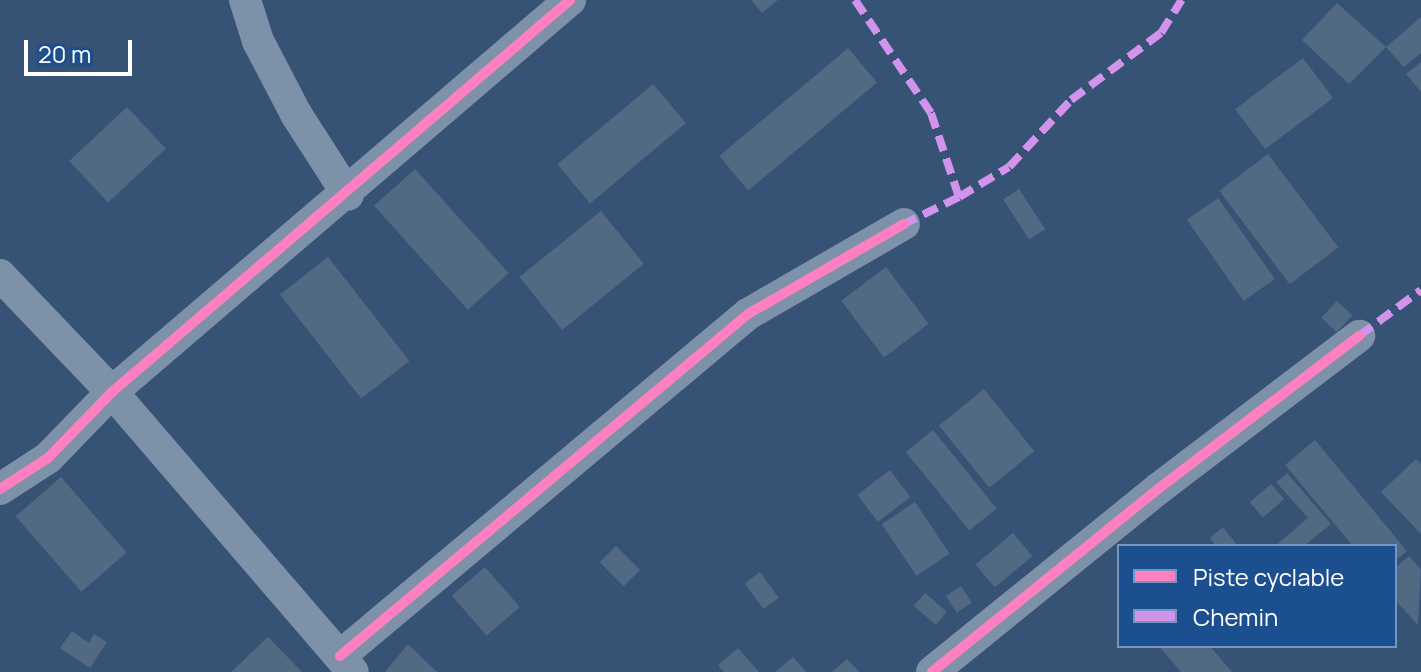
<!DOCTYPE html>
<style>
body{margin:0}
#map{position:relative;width:1421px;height:672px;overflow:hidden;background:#365274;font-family:Manrope,sans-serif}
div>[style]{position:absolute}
.building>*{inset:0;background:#526984;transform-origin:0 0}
.street>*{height:32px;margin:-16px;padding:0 16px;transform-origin:16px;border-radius:16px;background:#7d92a8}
.quiet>*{height:8px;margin-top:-4px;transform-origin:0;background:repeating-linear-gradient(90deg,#d193ec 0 16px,transparent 0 24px)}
.cycleway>*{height:10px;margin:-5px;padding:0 5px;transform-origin:5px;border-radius:5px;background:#ff80c0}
span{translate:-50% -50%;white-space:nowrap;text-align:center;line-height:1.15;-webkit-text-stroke:7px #1b4f8f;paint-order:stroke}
.legend{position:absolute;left:1117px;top:544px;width:280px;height:104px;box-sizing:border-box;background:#1b4f8f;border:2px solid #7695bc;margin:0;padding:10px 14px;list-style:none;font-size:24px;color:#fff}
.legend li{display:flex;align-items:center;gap:16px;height:40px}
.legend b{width:40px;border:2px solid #7695bc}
.scale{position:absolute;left:24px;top:40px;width:108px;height:36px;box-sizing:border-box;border:4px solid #fff;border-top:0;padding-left:10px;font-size:24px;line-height:28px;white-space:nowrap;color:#fff;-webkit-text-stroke:6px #1b4f8f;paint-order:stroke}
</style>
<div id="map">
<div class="building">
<div style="clip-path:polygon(751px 0,778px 0,762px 13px)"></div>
<div style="clip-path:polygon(1337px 3px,1386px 47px,1421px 17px,1421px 53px,1404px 67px,1386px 47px,1349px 84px,1302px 40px)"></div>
<div style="left:848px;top:48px;width:45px;height:168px;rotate:50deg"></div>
<div style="left:1303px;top:58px;width:50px;height:85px;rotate:53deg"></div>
<div style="clip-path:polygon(1421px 62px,1421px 92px,1406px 74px)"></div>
<div style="left:653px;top:84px;width:51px;height:125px;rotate:50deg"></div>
<div style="left:127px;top:107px;width:57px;height:79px;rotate:47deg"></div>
<div style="left:1268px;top:154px;width:117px;height:61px;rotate:53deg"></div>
<div style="left:415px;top:169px;width:140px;height:55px;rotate:48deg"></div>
<div style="left:1019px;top:189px;width:48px;height:19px;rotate:57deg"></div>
<div style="left:1218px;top:198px;width:99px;height:38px;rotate:55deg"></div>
<div style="left:601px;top:211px;width:68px;height:105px;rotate:51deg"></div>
<div style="left:328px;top:257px;width:132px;height:61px;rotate:52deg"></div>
<div style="left:886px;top:267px;width:71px;height:56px;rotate:53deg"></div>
<div style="left:1337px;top:301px;width:21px;height:23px;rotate:43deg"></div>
<div style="left:984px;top:389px;width:80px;height:58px;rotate:51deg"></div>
<div style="left:933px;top:430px;width:101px;height:35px;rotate:51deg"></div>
<div style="clip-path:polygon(1315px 440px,1407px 551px,1395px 561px,1395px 546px,1353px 546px,1285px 465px)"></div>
<div style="clip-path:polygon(1416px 459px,1421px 464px,1421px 534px,1381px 492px)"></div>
<div style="left:890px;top:470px;width:34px;height:41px;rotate:53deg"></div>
<div style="clip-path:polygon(1287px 473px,1331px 524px,1304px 546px,1275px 546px,1308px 518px,1276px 482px)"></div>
<div style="left:61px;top:477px;width:100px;height:60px;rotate:49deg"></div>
<div style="left:1271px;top:484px;width:20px;height:28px;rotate:49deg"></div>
<div style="left:915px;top:502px;width:62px;height:40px;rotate:56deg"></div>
<div style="clip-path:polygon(1223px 527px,1238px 546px,1216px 546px,1210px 538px)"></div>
<div style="left:1013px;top:533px;width:30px;height:49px;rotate:50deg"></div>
<div style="left:616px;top:546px;width:34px;height:23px;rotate:45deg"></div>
<div style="clip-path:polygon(1409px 556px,1421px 570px,1418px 625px,1395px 600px,1395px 568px)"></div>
<div style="left:485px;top:567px;width:53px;height:44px;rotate:49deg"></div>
<div style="left:760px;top:572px;width:32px;height:19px;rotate:54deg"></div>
<div style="left:961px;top:586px;width:20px;height:18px;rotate:57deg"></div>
<div style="left:925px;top:593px;width:29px;height:17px;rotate:41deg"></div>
<div style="clip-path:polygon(72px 631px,89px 643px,94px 634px,107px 642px,90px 668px,60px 648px)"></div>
<div style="clip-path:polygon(268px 637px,302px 672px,231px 672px)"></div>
<div style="clip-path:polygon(408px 644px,437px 672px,385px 672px)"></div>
<div style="clip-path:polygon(1159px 646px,1210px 646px,1232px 672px,1181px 672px)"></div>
<div style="clip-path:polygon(738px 648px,759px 672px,724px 672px,718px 665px)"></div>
<div style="clip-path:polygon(793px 657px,806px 672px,775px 672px)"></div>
<div style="clip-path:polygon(847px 659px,859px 672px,832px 672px)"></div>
</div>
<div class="street">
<div style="left:245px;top:0;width:43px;rotate:72.4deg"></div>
<div style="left:258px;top:41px;width:82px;rotate:62.5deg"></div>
<div style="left:296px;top:114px;width:96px;rotate:57.3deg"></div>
<div style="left:0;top:275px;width:162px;rotate:46.3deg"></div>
<div style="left:112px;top:392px;width:369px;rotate:49.3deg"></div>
<div style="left:0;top:489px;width:57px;rotate:-32.9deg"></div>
<div style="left:48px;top:458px;width:92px;rotate:-45.9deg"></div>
<div style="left:112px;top:392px;width:603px;rotate:-40.56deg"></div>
<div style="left:340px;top:656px;width:532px;rotate:-39.97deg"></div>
<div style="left:748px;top:314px;width:180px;rotate:-30deg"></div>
<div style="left:932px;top:672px;width:291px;rotate:-39deg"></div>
<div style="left:1158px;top:489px;width:253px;rotate:-37.3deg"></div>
</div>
<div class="quiet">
<div style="left:855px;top:0;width:136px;rotate:56.1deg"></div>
<div style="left:931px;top:113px;width:89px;rotate:71.6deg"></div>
<div style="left:959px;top:197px;width:61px;rotate:153.9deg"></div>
<div style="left:959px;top:197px;width:58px;rotate:-31deg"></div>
<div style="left:1009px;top:167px;width:91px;rotate:-47.2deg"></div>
<div style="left:1071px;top:100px;width:112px;rotate:-36.7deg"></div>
<div style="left:1161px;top:33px;width:39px;rotate:-58deg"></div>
<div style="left:1359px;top:336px;width:77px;rotate:-36.6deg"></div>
</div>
<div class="cycleway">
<div style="left:0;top:489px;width:57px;rotate:-32.9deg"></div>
<div style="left:48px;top:458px;width:92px;rotate:-45.9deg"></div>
<div style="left:112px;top:392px;width:603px;rotate:-40.56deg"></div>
<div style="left:340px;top:656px;width:532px;rotate:-39.97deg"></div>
<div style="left:748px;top:314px;width:180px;rotate:-30deg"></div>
<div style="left:932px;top:672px;width:291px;rotate:-39deg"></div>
<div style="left:1158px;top:489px;width:253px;rotate:-37.3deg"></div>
</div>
<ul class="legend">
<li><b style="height:10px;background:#ff80c0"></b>Piste cyclable</li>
<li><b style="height:10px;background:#d193ec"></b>Chemin</li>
</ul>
<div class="scale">20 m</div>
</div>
